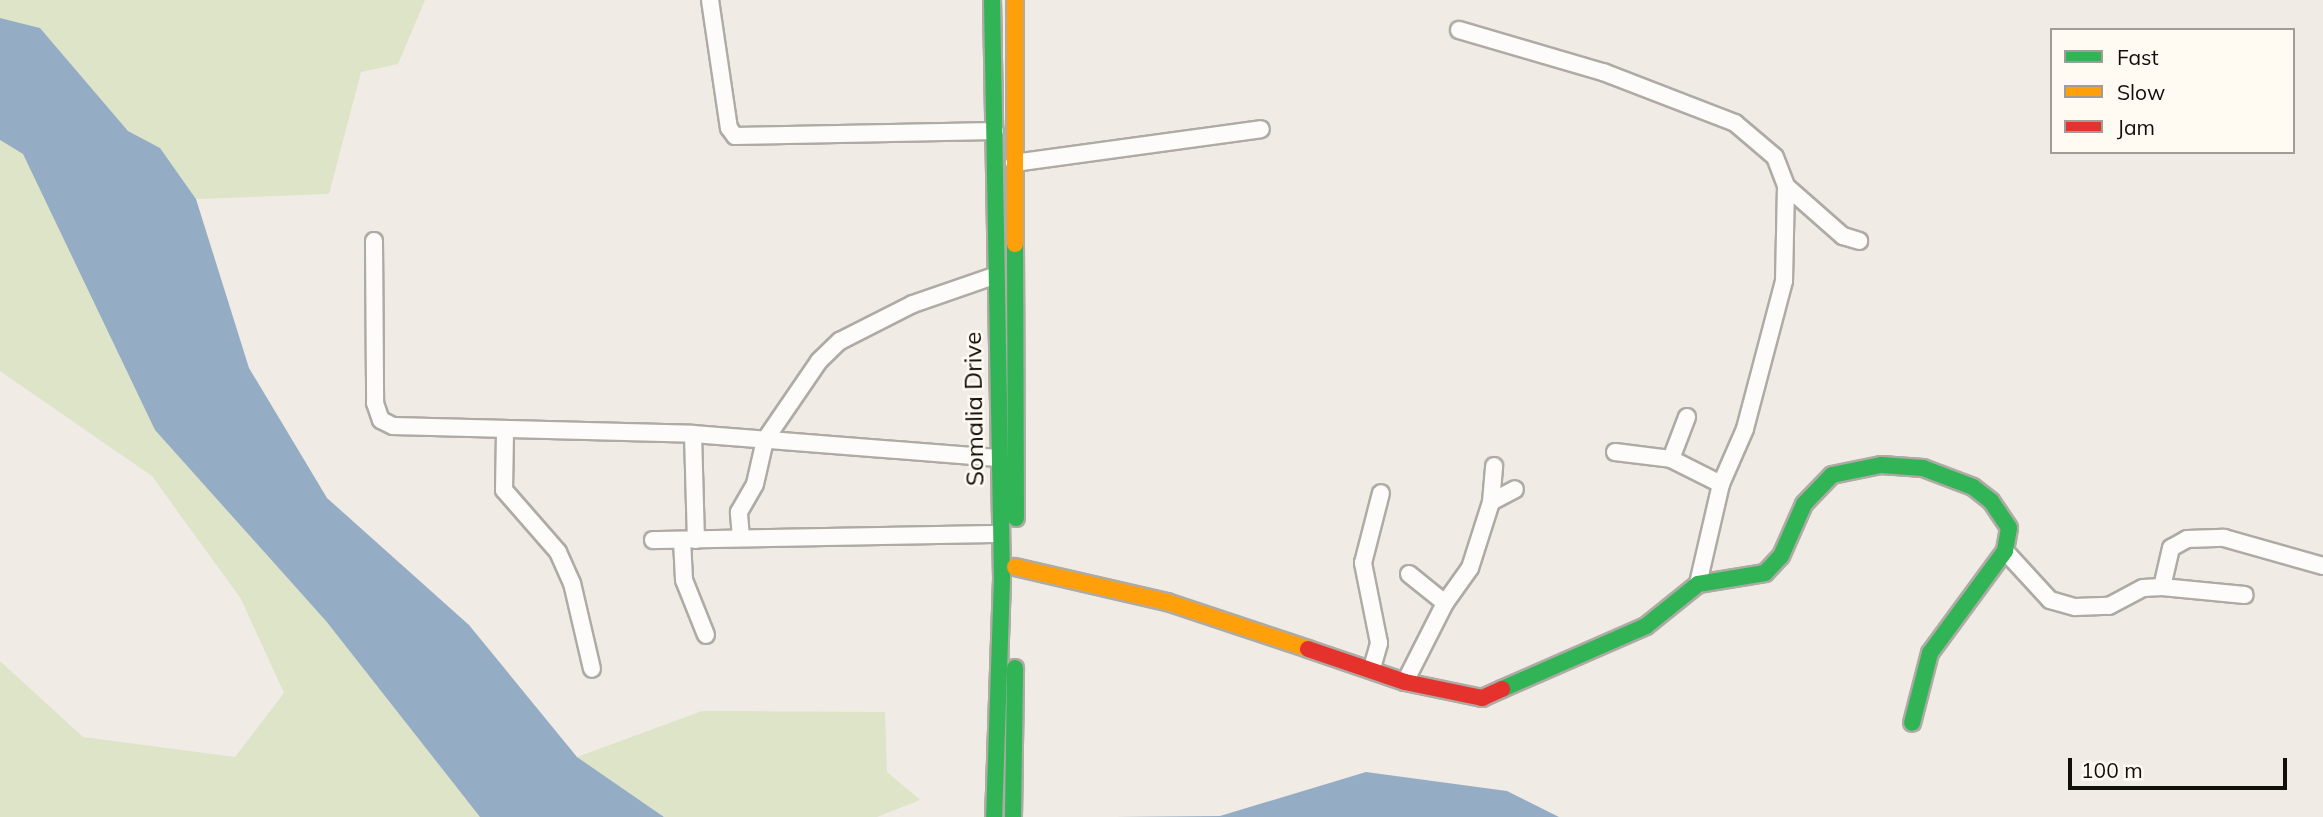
<!DOCTYPE html>
<style>
body{margin:0}
#map{position:relative;width:2323px;height:817px;overflow:hidden;background:#f0ebe4;font-family:Mulish,sans-serif}
div>[style]{position:absolute}
.green>*{inset:0;background:#dee4c7}
.water>*{inset:0;background:#95adc4}
.roads{filter:drop-shadow(2px 0 #aeaba5) drop-shadow(-2px 0 #aeaba5) drop-shadow(0 2px #aeaba5) drop-shadow(0 -2px #aeaba5)}
.street>*{height:16px;margin:-8px;padding:0 8px;transform-origin:8px;border-radius:8px;background:#fdfcfb}
.fast>*{height:16px;margin:-8px;padding:0 8px;transform-origin:8px;border-radius:8px;background:#30b455}
.slow>*{height:16px;margin:-8px;padding:0 8px;transform-origin:8px;border-radius:8px;background:#ff9f0a}
.jam>*{height:16px;margin:-8px;padding:0 8px;transform-origin:8px;border-radius:8px;background:#e5322d}
span{translate:-50% -50%;white-space:nowrap;text-align:center;line-height:1.15;-webkit-text-stroke:5px #fffaf2;paint-order:stroke}
.street-label{font-size:24px;color:#120f0b}
.legend{position:absolute;left:2050px;top:28px;width:245px;height:126px;box-sizing:border-box;background:#fffaf2;border:2px solid #a09c96;margin:0;padding:9px 12px;list-style:none;font-size:21px;color:#120f0b}
.legend li{display:flex;align-items:center;gap:14px;height:35px}
.legend b{width:35px;border:2px solid #a09c96}
.scale{position:absolute;left:2068px;top:758px;width:219px;height:32px;box-sizing:border-box;border:4px solid #120f0b;border-top:0;padding-left:9px;font-size:21px;line-height:24px;white-space:nowrap;color:#120f0b;-webkit-text-stroke:5px #fffaf2;paint-order:stroke}
</style>
<div id="map">
<div class="green">
<div style="clip-path:polygon(0 0,425px 0,398px 64px,361px 72px,329px 194px,196px 199px,160px 149px,128px 131px,40px 28px,0 18px)"></div>
<div style="clip-path:polygon(0 140px,23px 154px,326px 621px,480px 817px,0 817px,0 661px,83px 737px,235px 757px,284px 693px,241px 599px,152px 476px,0 371px)"></div>
<div style="clip-path:polygon(702px 711px,885px 712px,887px 772px,920px 800px,877px 817px,664px 817px,577px 757px)"></div>
</div>
<div class="water">
<div style="clip-path:polygon(0 18px,40px 28px,128px 131px,160px 148px,196px 199px,249px 368px,327px 498px,469px 625px,577px 757px,664px 817px,480px 817px,326px 621px,155px 430px,23px 154px,0 140px)"></div>
<div style="clip-path:polygon(1366px 772px,1507px 791px,1559px 817px,1115px 817px,1220px 816px)"></div>
</div>
<div class="roads">
<div class="street">
<div style="left:710px;top:0;width:129px;rotate:81.6deg"></div>
<div style="left:729px;top:128px;width:10px;rotate:53deg"></div>
<div style="left:735px;top:136px;width:260px;rotate:-1.1deg"></div>
<div style="left:1459px;top:30px;width:150px;rotate:16.3deg"></div>
<div style="left:1603px;top:72px;width:142px;rotate:21.1deg"></div>
<div style="left:1735px;top:123px;width:52px;rotate:40.4deg"></div>
<div style="left:1775px;top:157px;width:31px;rotate:69deg"></div>
<div style="left:1786px;top:186px;width:95px;rotate:91.2deg"></div>
<div style="left:1784px;top:281px;width:153px;rotate:104.8deg"></div>
<div style="left:1745px;top:429px;width:60px;rotate:113.6deg"></div>
<div style="left:1721px;top:484px;width:103px;rotate:103deg"></div>
<div style="left:1014px;top:163px;width:249px;rotate:-7.8deg"></div>
<div style="left:1786px;top:186px;width:76px;rotate:41.3deg"></div>
<div style="left:1843px;top:236px;width:17px;rotate:17deg"></div>
<div style="left:374px;top:241px;width:162px;rotate:89.6deg"></div>
<div style="left:375px;top:403px;width:18px;rotate:71deg"></div>
<div style="left:381px;top:420px;width:13px;rotate:27deg"></div>
<div style="left:393px;top:426px;width:300px;rotate:1.5deg"></div>
<div style="left:693px;top:434px;width:306px;rotate:4.5deg"></div>
<div style="left:505px;top:433px;width:57px;rotate:91deg"></div>
<div style="left:504px;top:490px;width:82px;rotate:48.9deg"></div>
<div style="left:558px;top:552px;width:34px;rotate:66deg"></div>
<div style="left:572px;top:583px;width:88px;rotate:76.9deg"></div>
<div style="left:693px;top:434px;width:106px;rotate:88.4deg"></div>
<div style="left:1615px;top:452px;width:56px;rotate:7.1deg"></div>
<div style="left:1671px;top:459px;width:56px;rotate:26.6deg"></div>
<div style="left:1671px;top:459px;width:45px;rotate:-69.1deg"></div>
<div style="left:1491px;top:502px;width:36px;rotate:-85deg"></div>
<div style="left:741px;top:537px;width:25px;rotate:-95deg"></div>
<div style="left:739px;top:512px;width:32px;rotate:-60deg"></div>
<div style="left:755px;top:484px;width:45px;rotate:-77.2deg"></div>
<div style="left:765px;top:440px;width:96px;rotate:-55.6deg"></div>
<div style="left:819px;top:361px;width:29px;rotate:-44deg"></div>
<div style="left:840px;top:341px;width:82px;rotate:-26.9deg"></div>
<div style="left:913px;top:304px;width:86px;rotate:-19.1deg"></div>
<div style="left:653px;top:540px;width:346px;rotate:-1deg"></div>
<div style="left:682px;top:540px;width:40px;rotate:87.1deg"></div>
<div style="left:684px;top:580px;width:59px;rotate:68.2deg"></div>
<div style="left:2005px;top:551px;width:67px;rotate:47.4deg"></div>
<div style="left:2050px;top:600px;width:26px;rotate:16deg"></div>
<div style="left:2075px;top:607px;width:34px;rotate:-2deg"></div>
<div style="left:2109px;top:606px;width:38px;rotate:-28deg"></div>
<div style="left:2143px;top:588px;width:19px;rotate:-3deg"></div>
<div style="left:2162px;top:587px;width:83px;rotate:5.5deg"></div>
<div style="left:1409px;top:574px;width:46px;rotate:38.9deg"></div>
<div style="left:2162px;top:587px;width:40px;rotate:-77deg"></div>
<div style="left:2171px;top:548px;width:18px;rotate:-29deg"></div>
<div style="left:2187px;top:539px;width:37px;rotate:-2deg"></div>
<div style="left:2224px;top:538px;width:103px;rotate:15.8deg"></div>
<div style="left:1372px;top:668px;width:26px;rotate:-74deg"></div>
<div style="left:1379px;top:643px;width:82px;rotate:-101.3deg"></div>
<div style="left:1363px;top:563px;width:72px;rotate:-75.6deg"></div>
<div style="left:1405px;top:682px;width:89px;rotate:-63.1deg"></div>
<div style="left:1445px;top:603px;width:43px;rotate:-54.5deg"></div>
<div style="left:1470px;top:568px;width:69px;rotate:-72.3deg"></div>
<div style="left:1491px;top:502px;width:27px;rotate:-28deg"></div>
</div>
<div class="fast">
<div style="left:992px;top:0;width:579px;rotate:89.01deg"></div>
<div style="left:1002px;top:579px;width:238px;rotate:91.9deg"></div>
<div style="left:1015px;top:244px;width:274px;rotate:89.8deg"></div>
<div style="left:1502px;top:689px;width:157px;rotate:-23.6deg"></div>
<div style="left:1646px;top:626px;width:67px;rotate:-38.9deg"></div>
<div style="left:1698px;top:584px;width:68px;rotate:-9.3deg"></div>
<div style="left:1765px;top:573px;width:23px;rotate:-47deg"></div>
<div style="left:1781px;top:556px;width:57px;rotate:-66.1deg"></div>
<div style="left:1804px;top:504px;width:40px;rotate:-46deg"></div>
<div style="left:1832px;top:475px;width:50px;rotate:-11.5deg"></div>
<div style="left:1881px;top:465px;width:42px;rotate:4.1deg"></div>
<div style="left:1923px;top:468px;width:53px;rotate:20.8deg"></div>
<div style="left:1973px;top:487px;width:23px;rotate:38deg"></div>
<div style="left:1991px;top:501px;width:32px;rotate:56deg"></div>
<div style="left:2009px;top:528px;width:23px;rotate:100deg"></div>
<div style="left:2005px;top:551px;width:127px;rotate:126.3deg"></div>
<div style="left:1930px;top:653px;width:72px;rotate:104.4deg"></div>
<div style="left:1013px;top:817px;width:149px;rotate:-89.2deg"></div>
</div>
<div class="slow">
<div style="left:1015px;top:0;width:244px;rotate:90deg"></div>
<div style="left:1015px;top:567px;width:156px;rotate:13deg"></div>
<div style="left:1167px;top:602px;width:149px;rotate:18.4deg"></div>
</div>
<div class="jam">
<div style="left:1308px;top:649px;width:102px;rotate:18.8deg"></div>
<div style="left:1405px;top:682px;width:79px;rotate:11.7deg"></div>
<div style="left:1482px;top:698px;width:22px;rotate:-24deg"></div>
</div>
</div>
<div class="street-label">
<span style="left:974px;top:409px;rotate:-91deg">Somalia Drive</span>
</div>
<ul class="legend">
<li><b style="height:9px;background:#30b455"></b>Fast</li>
<li><b style="height:9px;background:#ff9f0a"></b>Slow</li>
<li><b style="height:9px;background:#e5322d"></b>Jam</li>
</ul>
<div class="scale">100 m</div>
</div>
